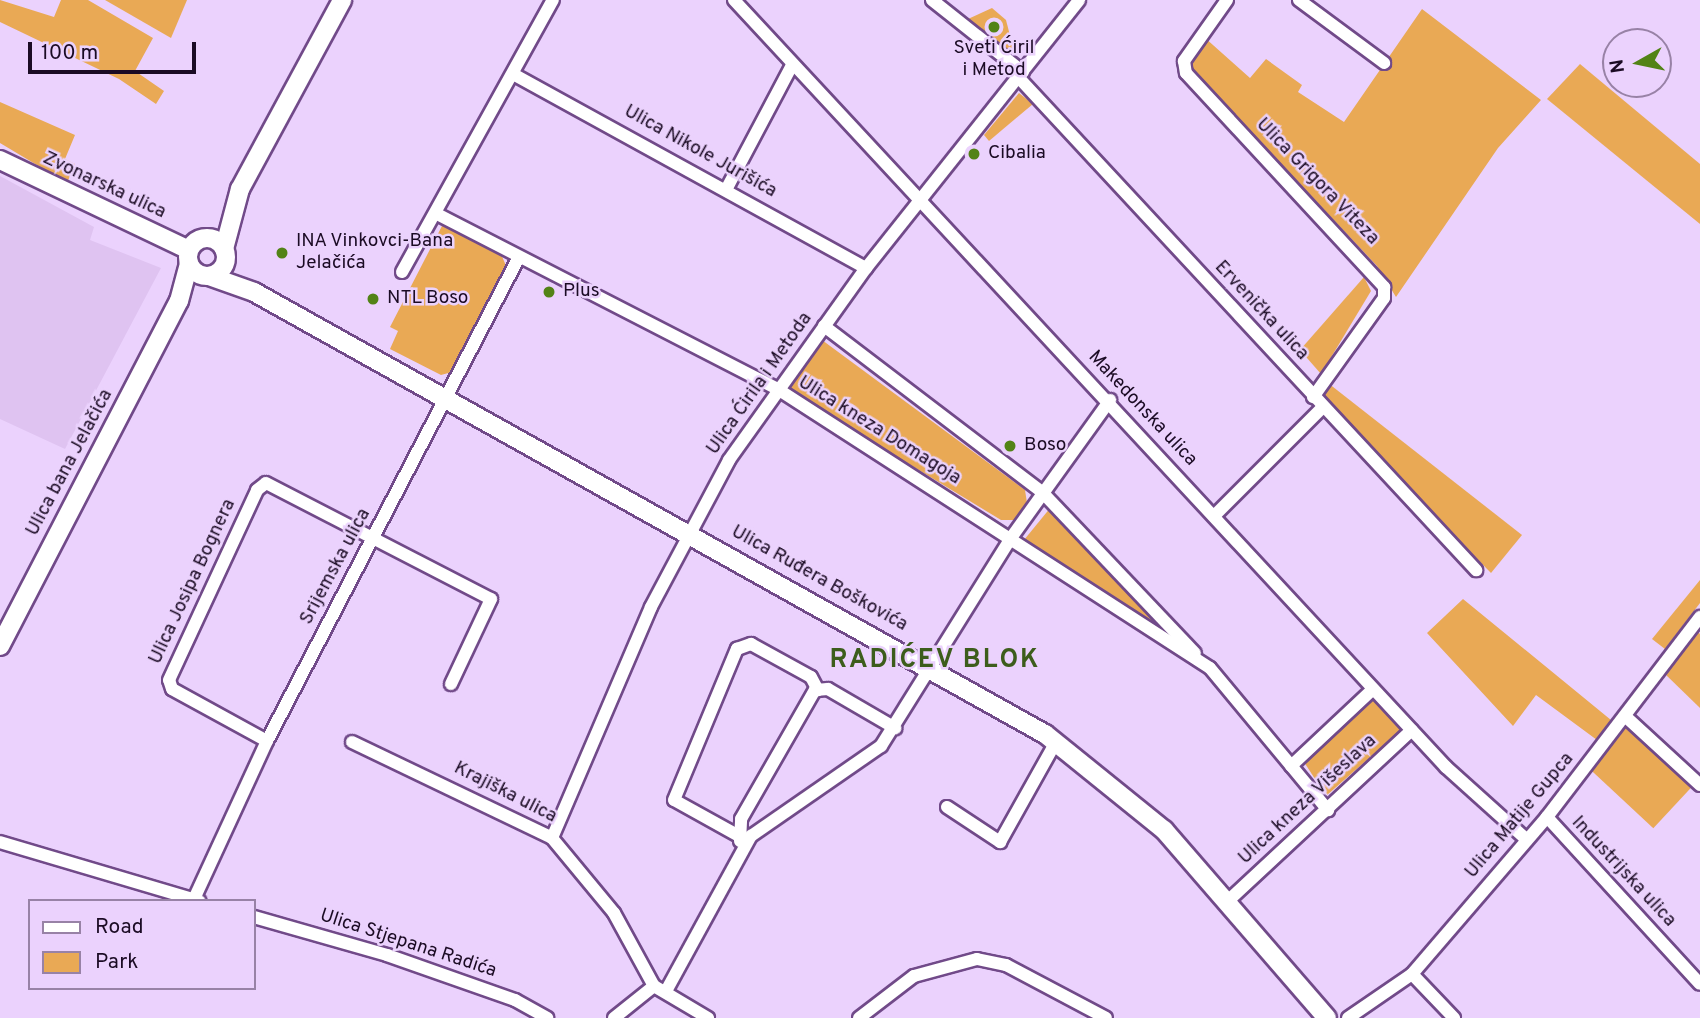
<!DOCTYPE html>
<meta charset="utf-8">
<style>
body{margin:0}
#map{position:relative;width:1700px;height:1018px;overflow:hidden;background:#ebd2fd;font-family:Overpass,sans-serif}
div>[style]{position:absolute}
.built>*{inset:0;background:#dfc3f1}
.green>*{inset:0;background:#e9a955;transform-origin:0 0}
.roads{filter:drop-shadow(2px 0 #714a89) drop-shadow(-2px 0 #714a89) drop-shadow(0 2px #714a89) drop-shadow(0 -2px #714a89)}
.minor>*{height:12px;margin:-6px;padding:0 6px;transform-origin:6px;border-radius:6px;background:#fff}
.secondary>*{height:18px;margin:-9px;padding:0 9px;transform-origin:9px;border-radius:9px;background:#fff}
.secondary>.ring{margin:-9px;padding:0;box-sizing:content-box;background:none;border:18px solid #fff;border-radius:50%}
.dots>*{width:19px;height:19px;translate:-50% -50%;box-sizing:border-box;border:4px solid #ebd2fd;border-radius:50%}
span{translate:-50% -50%;white-space:nowrap;text-align:center;line-height:1.15;-webkit-text-stroke:5px #ebd2fd;paint-order:stroke}
.poi-label{font-size:19px;color:#1b0b24}
.left{translate:0 -50%;text-align:left}
.street-label{font-size:19px;color:#1b0b24}
.district-label{font-size:26px;color:#3d5d1c;font-weight:700;letter-spacing:2px}
.legend{position:absolute;left:28px;top:899px;width:228px;height:91px;box-sizing:border-box;background:#ebd2fd;border:2px solid #9882a6;margin:0;padding:9px 12px;list-style:none;font-size:21px;color:#1b0b24}
.legend li{display:flex;align-items:center;gap:14px;height:35px}
.legend b{width:35px;border:2px solid #9882a6}
.north{position:absolute;left:1602px;top:28px;width:70px;height:70px;box-sizing:border-box;background:#ebd2fd;border:2px solid #9882a6;border-radius:50%;rotate:261deg;font-size:19px;font-weight:700;line-height:28px;text-align:center;color:#1b0b24}
.north::after{content:'';display:block;margin:auto;width:24px;height:32px;background:#528316;clip-path:polygon(50% 0,100% 100%,50% 72%,0 100%)}
.scale{position:absolute;left:28px;top:42px;width:168px;height:32px;box-sizing:border-box;border:4px solid #1b0b24;border-top:0;padding-left:9px;font-size:21px;line-height:24px;white-space:nowrap;color:#1b0b24;-webkit-text-stroke:5px #ebd2fd;paint-order:stroke}
</style>
<div id="map">
<div class="built">
<div style="clip-path:polygon(0 176px,94px 227px,90px 240px,161px 268px,65px 449px,0 419px)"></div>
</div>
<div class="green">
<div style="clip-path:polygon(0 0,54px 17px,61px 0,88px 0,153px 38px,135px 71px,164px 91px,156px 104px,119px 79px,0 22px)"></div>
<div style="clip-path:polygon(105px 0,187px 0,171px 38px)"></div>
<div style="clip-path:polygon(992px 8px,1006px 20px,1015px 55px,968px 19px)"></div>
<div style="clip-path:polygon(1422px 9px,1541px 100px,1498px 148px,1396px 297px,1377px 266px,1188px 65px,1204px 37px,1250px 78px,1266px 59px,1302px 85px,1298px 92px,1344px 122px)"></div>
<div style="clip-path:polygon(1580px 64px,1700px 164px,1700px 224px,1547px 99px)"></div>
<div style="clip-path:polygon(1019px 93px,1033px 104px,989px 141px,984px 135px)"></div>
<div style="clip-path:polygon(0 102px,75px 135px,65px 159px,75px 164px,67px 183px,0 143px)"></div>
<div style="clip-path:polygon(443px 224px,501px 254px,507px 268px,452px 372px,441px 375px,390px 349px,398px 331px,390px 327px)"></div>
<div style="clip-path:polygon(1364px 277px,1371px 291px,1321px 374px,1300px 350px)"></div>
<div style="clip-path:polygon(822px 340px,1025px 490px,1027px 503px,1014px 520px,1001px 520px,787px 390px)"></div>
<div style="clip-path:polygon(1328px 383px,1522px 535px,1491px 573px,1325px 404px,1321px 392px)"></div>
<div style="clip-path:polygon(1051px 507px,1155px 616px,1152px 622px,1024px 540px)"></div>
<div style="clip-path:polygon(1700px 580px,1700px 603px,1665px 649px,1652px 639px)"></div>
<div style="clip-path:polygon(1463px 599px,1611px 720px,1597px 740px,1536px 695px,1513px 726px,1427px 633px)"></div>
<div style="clip-path:polygon(1697px 631px,1700px 634px,1700px 708px,1664px 673px)"></div>
<div style="clip-path:polygon(1369px 699px,1379px 701px,1401px 730px,1326px 796px,1304px 762px)"></div>
<div style="left:1627px;top:723px;width:91px;height:59px;rotate:43deg"></div>
</div>
<div class="roads">
<div class="minor">
<div style="left:734px;top:0;width:1047px;rotate:47.13deg"></div>
<div style="left:1446px;top:767px;width:108px;rotate:42deg"></div>
<div style="left:932px;top:0;width:116px;rotate:38.4deg"></div>
<div style="left:1227px;top:0;width:75px;rotate:125.2deg"></div>
<div style="left:1184px;top:61px;width:12px;rotate:81deg"></div>
<div style="left:1186px;top:73px;width:292px;rotate:47.2deg"></div>
<div style="left:1384px;top:287px;width:11px;rotate:90deg"></div>
<div style="left:1384px;top:298px;width:122px;rotate:125.6deg"></div>
<div style="left:1299px;top:0;width:106px;rotate:36.5deg"></div>
<div style="left:513px;top:74px;width:403px;rotate:28.8deg"></div>
<div style="left:1019px;top:78px;width:672px;rotate:47.11deg"></div>
<div style="left:727px;top:188px;width:139px;rotate:-62.1deg"></div>
<div style="left:437px;top:214px;width:381px;rotate:27.2deg"></div>
<div style="left:776px;top:388px;width:516px;rotate:32.83deg"></div>
<div style="left:1210px;top:668px;width:185px;rotate:50.3deg"></div>
<div style="left:402px;top:272px;width:311px;rotate:-61deg"></div>
<div style="left:824px;top:326px;width:274px;rotate:37.3deg"></div>
<div style="left:1042px;top:492px;width:222px;rotate:46.5deg"></div>
<div style="left:1214px;top:516px;width:153px;rotate:-45deg"></div>
<div style="left:1625px;top:716px;width:102px;rotate:42.6deg"></div>
<div style="left:267px;top:741px;width:108px;rotate:-151.3deg"></div>
<div style="left:172px;top:689px;width:9px;rotate:-108deg"></div>
<div style="left:169px;top:680px;width:209px;rotate:-65.1deg"></div>
<div style="left:257px;top:490px;width:11px;rotate:-38deg"></div>
<div style="left:266px;top:483px;width:253px;rotate:27.3deg"></div>
<div style="left:491px;top:599px;width:94px;rotate:115.2deg"></div>
<div style="left:352px;top:742px;width:222px;rotate:25.6deg"></div>
<div style="left:552px;top:838px;width:97px;rotate:50.4deg"></div>
<div style="left:614px;top:913px;width:83px;rotate:61.3deg"></div>
<div style="left:1291px;top:766px;width:111px;rotate:-43.2deg"></div>
<div style="left:947px;top:807px;width:64px;rotate:33.4deg"></div>
<div style="left:1000px;top:842px;width:115px;rotate:-60.8deg"></div>
<div style="left:1547px;top:817px;width:226px;rotate:47.5deg"></div>
<div style="left:739px;top:836px;width:74px;rotate:-151deg"></div>
<div style="left:674px;top:800px;width:164px;rotate:-67.4deg"></div>
<div style="left:737px;top:649px;width:15px;rotate:-20deg"></div>
<div style="left:751px;top:644px;width:68px;rotate:28.8deg"></div>
<div style="left:811px;top:677px;width:15px;rotate:62deg"></div>
<div style="left:552px;top:838px;width:251px;rotate:-66.8deg"></div>
<div style="left:651px;top:607px;width:166px;rotate:-62deg"></div>
<div style="left:729px;top:460px;width:236px;rotate:-54.5deg"></div>
<div style="left:866px;top:268px;width:342px;rotate:-51.5deg"></div>
<div style="left:740px;top:841px;width:22px;rotate:-87deg"></div>
<div style="left:741px;top:819px;width:149px;rotate:-60.2deg"></div>
<div style="left:815px;top:690px;width:13px;rotate:-4deg"></div>
<div style="left:828px;top:689px;width:78px;rotate:30.2deg"></div>
<div style="left:0;top:842px;width:208px;rotate:16.5deg"></div>
<div style="left:194px;top:899px;width:174px;rotate:-65.2deg"></div>
<div style="left:267px;top:741px;width:546px;rotate:-62.5deg"></div>
<div style="left:1230px;top:899px;width:248px;rotate:-42.9deg"></div>
<div style="left:254px;top:917px;width:138px;rotate:15.9deg"></div>
<div style="left:387px;top:955px;width:136px;rotate:19.4deg"></div>
<div style="left:515px;top:1000px;width:37px;rotate:29deg"></div>
<div style="left:1412px;top:974px;width:61px;rotate:46.3deg"></div>
<div style="left:666px;top:991px;width:177px;rotate:-61.3deg"></div>
<div style="left:751px;top:836px;width:158px;rotate:-34.7deg"></div>
<div style="left:881px;top:746px;width:245px;rotate:-58deg"></div>
<div style="left:1011px;top:538px;width:170px;rotate:-54.3deg"></div>
<div style="left:614px;top:1018px;width:51px;rotate:-38.7deg"></div>
<div style="left:654px;top:986px;width:63px;rotate:30.7deg"></div>
<div style="left:859px;top:1018px;width:69px;rotate:-37.4deg"></div>
<div style="left:914px;top:976px;width:65px;rotate:-15.1deg"></div>
<div style="left:977px;top:959px;width:30px;rotate:12deg"></div>
<div style="left:1006px;top:965px;width:113px;rotate:27.9deg"></div>
<div style="left:1348px;top:1018px;width:78px;rotate:-34.5deg"></div>
<div style="left:1412px;top:974px;width:207px;rotate:-49.3deg"></div>
<div style="left:1547px;top:817px;width:252px;rotate:-52.6deg"></div>
</div>
<div class="secondary">
<div style="left:0;top:160px;width:209px;rotate:25.5deg"></div>
<div class="ring" style="left:188px;top:238px;width:20px;height:20px"></div>
<div style="left:224px;top:249px;width:62px;rotate:-75.1deg"></div>
<div style="left:240px;top:189px;width:215px;rotate:-61.6deg"></div>
<div style="left:209px;top:276px;width:48px;rotate:19.6deg"></div>
<div style="left:254px;top:292px;width:906px;rotate:29.2deg"></div>
<div style="left:1045px;top:734px;width:153px;rotate:38.9deg"></div>
<div style="left:1164px;top:830px;width:249px;rotate:49.1deg"></div>
<div style="left:0;top:646px;width:389px;rotate:-62.6deg"></div>
<div style="left:179px;top:301px;width:39px;rotate:-75deg"></div>
</div>
</div>
<div class="dots">
<div style="left:994px;top:27px;background:#528316"></div>
<div style="left:974px;top:154px;background:#528316"></div>
<div style="left:282px;top:253px;background:#528316"></div>
<div style="left:549px;top:292px;background:#528316"></div>
<div style="left:373px;top:299px;background:#528316"></div>
<div style="left:1010px;top:446px;background:#528316"></div>
</div>
<div class="poi-label">
<span style="left:994px;top:60px">Sveti Ćiril<br>i Metod</span>
<span class="left" style="left:988px;top:154px">Cibalia</span>
<span class="left" style="left:296px;top:253px">INA Vinkovci-Bana<br>Jelačića</span>
<span class="left" style="left:563px;top:292px">Plus</span>
<span class="left" style="left:387px;top:299px">NTL Boso</span>
<span class="left" style="left:1024px;top:446px">Boso</span>
</div>
<div class="street-label">
<span style="left:700px;top:152px;rotate:29deg">Ulica Nikole Jurišića</span>
<span style="left:1317px;top:182px;rotate:46deg">Ulica Grigora Viteza</span>
<span style="left:104px;top:186px;rotate:25deg">Zvonarska ulica</span>
<span style="left:1261px;top:311px;rotate:47deg">Ervenička ulica</span>
<span style="left:760px;top:384px;rotate:-55deg">Ulica Ćirila i Metoda</span>
<span style="left:1142px;top:409px;rotate:47deg">Makedonska ulica</span>
<span style="left:879px;top:431px;rotate:32deg">Ulica kneza Domagoja</span>
<span style="left:70px;top:463px;rotate:-62deg">Ulica bana Jelačića</span>
<span style="left:336px;top:567px;rotate:-62deg">Srijemska ulica</span>
<span style="left:819px;top:579px;rotate:29deg">Ulica Ruđera Boškovića</span>
<span style="left:193px;top:582px;rotate:-65deg">Ulica Josipa Bognera</span>
<span style="left:505px;top:793px;rotate:27deg">Krajiška ulica</span>
<span style="left:1308px;top:800px;rotate:-43deg">Ulica kneza Višeslava</span>
<span style="left:1520px;top:816px;rotate:-50deg">Ulica Matije Gupca</span>
<span style="left:1623px;top:872px;rotate:47deg">Industrijska ulica</span>
<span style="left:408px;top:944px;rotate:18deg">Ulica Stjepana Radića</span>
</div>
<div class="district-label">
<span style="left:935px;top:661px">RADIĆEV BLOK</span>
</div>
<ul class="legend">
<li><b style="height:9px;background:#fff"></b>Road</li>
<li><b style="height:19px;background:#e9a955"></b>Park</li>
</ul>
<div class="north">N</div>
<div class="scale">100 m</div>
</div>
